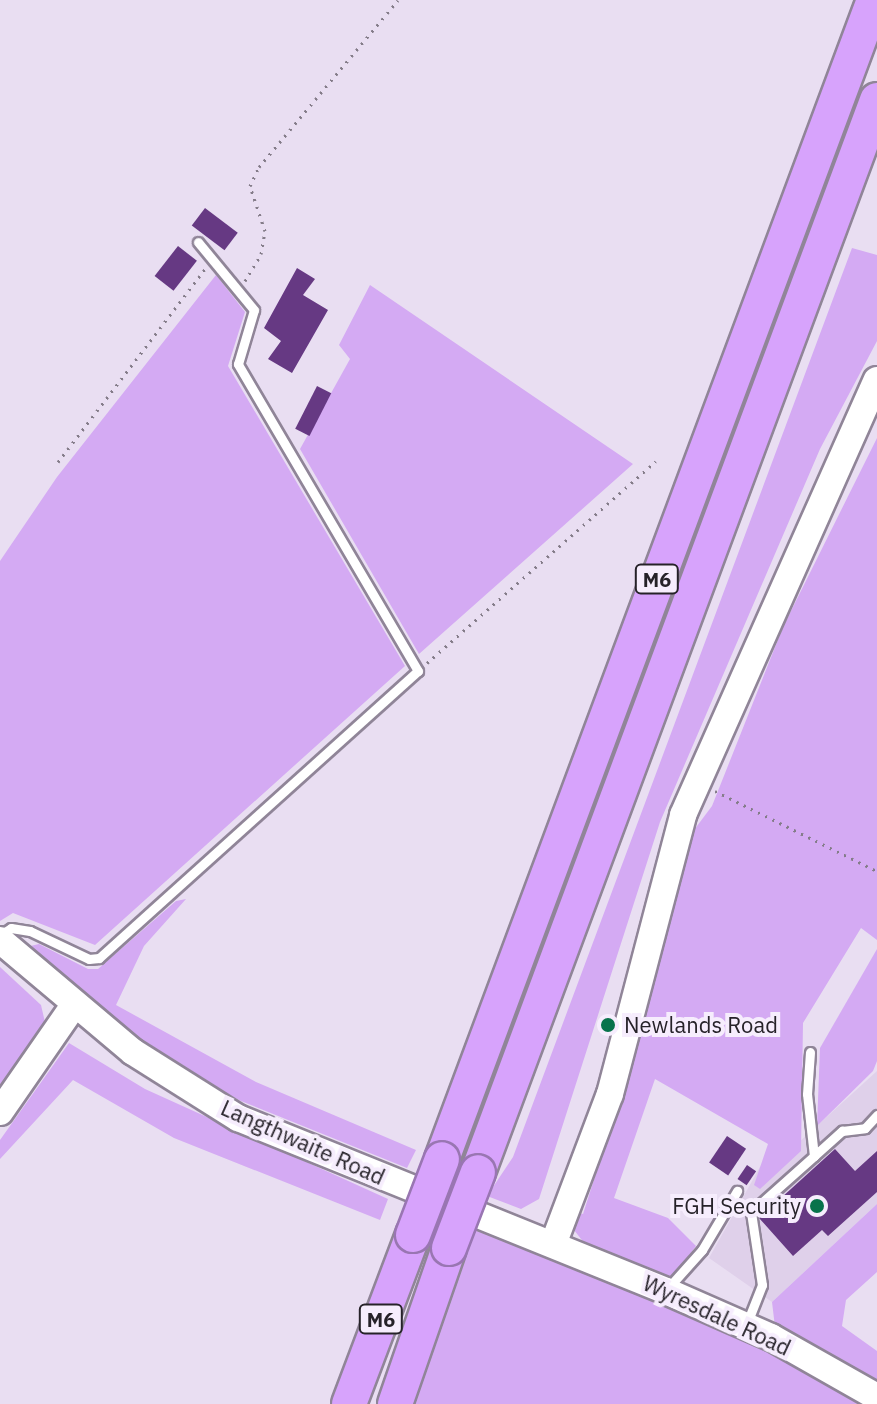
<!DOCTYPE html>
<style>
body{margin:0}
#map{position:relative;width:877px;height:1404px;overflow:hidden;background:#e9def2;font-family:"IBM Plex Sans",sans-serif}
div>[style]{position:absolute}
.built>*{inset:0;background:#dfd0ea}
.green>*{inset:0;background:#d4aaf3}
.building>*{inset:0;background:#663983;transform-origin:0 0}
.path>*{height:3px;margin-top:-1.5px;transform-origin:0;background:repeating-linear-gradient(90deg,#847c89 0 2px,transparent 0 8px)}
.roads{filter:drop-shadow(2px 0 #908598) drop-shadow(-2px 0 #908598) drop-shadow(0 2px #908598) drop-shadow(0 -2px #908598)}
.lane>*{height:9px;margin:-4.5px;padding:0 4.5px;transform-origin:4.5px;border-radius:4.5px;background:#fff}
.secondary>*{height:26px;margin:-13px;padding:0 13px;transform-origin:13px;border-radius:13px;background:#fff}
.highway>*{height:34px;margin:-17px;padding:0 17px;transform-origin:17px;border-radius:17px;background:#d7a3fc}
.bridges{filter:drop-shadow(2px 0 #9976b2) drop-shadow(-2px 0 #9976b2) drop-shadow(0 2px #9976b2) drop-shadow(0 -2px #9976b2)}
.highway-bridge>*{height:34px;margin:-17px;padding:0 17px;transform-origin:17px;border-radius:17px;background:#d7a3fc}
.dots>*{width:22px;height:22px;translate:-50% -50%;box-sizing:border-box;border:4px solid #f6edfd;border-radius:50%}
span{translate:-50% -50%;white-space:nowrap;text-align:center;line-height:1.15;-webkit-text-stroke:8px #f6edfd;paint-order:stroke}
.shield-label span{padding:2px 6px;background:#f6edfd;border:2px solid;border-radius:6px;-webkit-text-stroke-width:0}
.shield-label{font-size:20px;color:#262229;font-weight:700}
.poi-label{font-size:22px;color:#262229}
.left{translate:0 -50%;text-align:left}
.right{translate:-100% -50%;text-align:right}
.street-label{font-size:22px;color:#262229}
</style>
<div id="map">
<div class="built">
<div style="clip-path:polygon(877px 1071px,877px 1204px,772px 1302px,709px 1258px,779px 1133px,797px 1144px)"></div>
</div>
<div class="green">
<div style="clip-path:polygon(852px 248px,877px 255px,877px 341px,820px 449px,660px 822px,539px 1199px,521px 1209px,487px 1196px,513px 1157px)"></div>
<div style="clip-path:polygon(216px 275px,245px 312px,228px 366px,405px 666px,95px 945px,13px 913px,0 921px,0 561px,57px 477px)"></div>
<div style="clip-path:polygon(370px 285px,633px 464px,419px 654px,300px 449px,350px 359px,339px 345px)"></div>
<div style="clip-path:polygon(877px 438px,877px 940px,861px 928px,803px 1023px,801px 1151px,760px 1189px,754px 1185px,768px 1144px,655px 1079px,614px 1198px,668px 1218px,696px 1246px,676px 1273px,663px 1281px,588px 1248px,574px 1230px,573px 1220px,576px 1212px,583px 1214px,637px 1045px,694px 830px,712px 806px,783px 627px)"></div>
<div style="clip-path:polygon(186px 899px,144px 946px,116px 1005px,256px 1082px,416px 1150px,407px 1168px,241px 1101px,152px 1054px,22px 948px,39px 944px,88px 969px,98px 969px,176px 901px)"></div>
<div style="clip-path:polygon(877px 949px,877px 1061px,873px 1071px,817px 1126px,820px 1048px)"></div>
<div style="clip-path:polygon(0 967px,41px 1005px,47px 1031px,0 1098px)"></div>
<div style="clip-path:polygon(69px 1043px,145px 1089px,388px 1199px,380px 1220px,174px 1138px,73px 1080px,0 1159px,0 1140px)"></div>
<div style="clip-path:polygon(877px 1204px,877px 1272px,846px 1300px,842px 1326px,877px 1351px,877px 1386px,775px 1327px,772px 1302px)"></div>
<div style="clip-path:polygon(478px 1224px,756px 1344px,864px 1404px,413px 1404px)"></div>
</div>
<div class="building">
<div style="left:205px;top:208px;width:41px;height:22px;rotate:37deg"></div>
<div style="left:178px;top:246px;width:24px;height:38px;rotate:38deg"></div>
<div style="clip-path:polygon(297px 268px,315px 279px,303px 295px,328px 310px,292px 373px,268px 359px,281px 341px,264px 328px)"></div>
<div style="left:317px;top:386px;width:16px;height:48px;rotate:27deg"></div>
<div style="left:727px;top:1136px;width:23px;height:32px;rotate:34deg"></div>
<div style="clip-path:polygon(835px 1149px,855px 1171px,877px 1151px,877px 1192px,828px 1236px,822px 1230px,793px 1256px,759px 1218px)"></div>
<div style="left:747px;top:1165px;width:11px;height:17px;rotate:34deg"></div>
</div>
<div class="path">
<div style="left:245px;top:281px;width:31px;rotate:-59deg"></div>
<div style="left:261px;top:254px;width:23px;rotate:-80deg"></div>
<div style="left:265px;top:231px;width:47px;rotate:-108.4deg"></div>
<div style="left:250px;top:186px;width:21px;rotate:-65deg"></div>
<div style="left:259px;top:167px;width:217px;rotate:-50.2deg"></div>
<div style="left:58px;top:462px;width:244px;rotate:-52.7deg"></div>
<div style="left:427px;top:663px;width:305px;rotate:-41.4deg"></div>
<div style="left:715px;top:791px;width:181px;rotate:26.3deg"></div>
</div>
<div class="roads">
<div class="lane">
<div style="left:0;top:935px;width:13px;rotate:-32deg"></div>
<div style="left:11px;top:928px;width:19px;rotate:9deg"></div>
<div style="left:30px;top:931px;width:65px;rotate:25.4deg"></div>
<div style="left:89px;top:959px;width:10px;rotate:-6deg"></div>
<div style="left:99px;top:958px;width:429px;rotate:-42deg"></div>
<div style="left:418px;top:671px;width:356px;rotate:-120.4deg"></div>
<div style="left:238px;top:364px;width:56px;rotate:-73.5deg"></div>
<div style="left:254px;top:310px;width:88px;rotate:-129.5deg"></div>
<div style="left:814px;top:1156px;width:38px;rotate:-42deg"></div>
<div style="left:842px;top:1131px;width:23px;rotate:-7deg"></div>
<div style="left:865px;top:1128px;width:18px;rotate:-47deg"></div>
<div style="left:668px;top:1288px;width:51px;rotate:-48.2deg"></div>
<div style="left:702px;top:1250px;width:69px;rotate:-59.3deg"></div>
<div style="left:747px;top:1323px;width:41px;rotate:-68.5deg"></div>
<div style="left:762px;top:1285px;width:74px;rotate:-98.6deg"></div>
<div style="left:751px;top:1212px;width:84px;rotate:-41.6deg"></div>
<div style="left:814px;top:1156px;width:62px;rotate:-96.4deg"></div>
<div style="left:807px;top:1094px;width:42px;rotate:-85.9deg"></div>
</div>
<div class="secondary">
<div style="left:0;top:940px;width:174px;rotate:40.1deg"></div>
<div style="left:133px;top:1052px;width:124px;rotate:32.2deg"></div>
<div style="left:238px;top:1118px;width:462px;rotate:22deg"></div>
<div style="left:666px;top:1291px;width:115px;rotate:23.7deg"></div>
<div style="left:771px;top:1337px;width:122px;rotate:29.5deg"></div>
<div style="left:0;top:1112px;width:130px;rotate:-55.3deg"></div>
<div style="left:554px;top:1242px;width:158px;rotate:-69.3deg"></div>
<div style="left:610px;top:1094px;width:288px;rotate:-75.3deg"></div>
<div style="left:683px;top:815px;width:476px;rotate:-66deg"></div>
</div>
<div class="highway">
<div style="left:442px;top:1159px;width:1237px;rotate:-69.56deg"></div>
<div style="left:478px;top:1172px;width:1144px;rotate:-69.58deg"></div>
<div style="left:349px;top:1404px;width:181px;rotate:-69.3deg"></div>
<div style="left:395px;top:1404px;width:165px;rotate:-70.9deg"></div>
</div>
</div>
<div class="bridges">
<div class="highway-bridge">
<div style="left:413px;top:1235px;width:81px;rotate:-69.1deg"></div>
<div style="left:449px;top:1248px;width:81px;rotate:-69.1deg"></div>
</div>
</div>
<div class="dots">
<div style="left:608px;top:1025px;background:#08734b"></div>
<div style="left:817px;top:1206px;background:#08734b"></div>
</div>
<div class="shield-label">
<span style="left:657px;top:579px">M6</span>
<span style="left:381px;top:1319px">M6</span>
</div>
<div class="poi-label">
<span class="left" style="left:624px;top:1025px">Newlands Road</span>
<span class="right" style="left:801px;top:1206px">FGH Security</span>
</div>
<div class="street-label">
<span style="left:303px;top:1142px;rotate:24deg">Langthwaite Road</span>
<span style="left:717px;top:1315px;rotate:25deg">Wyresdale Road</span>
</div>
</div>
